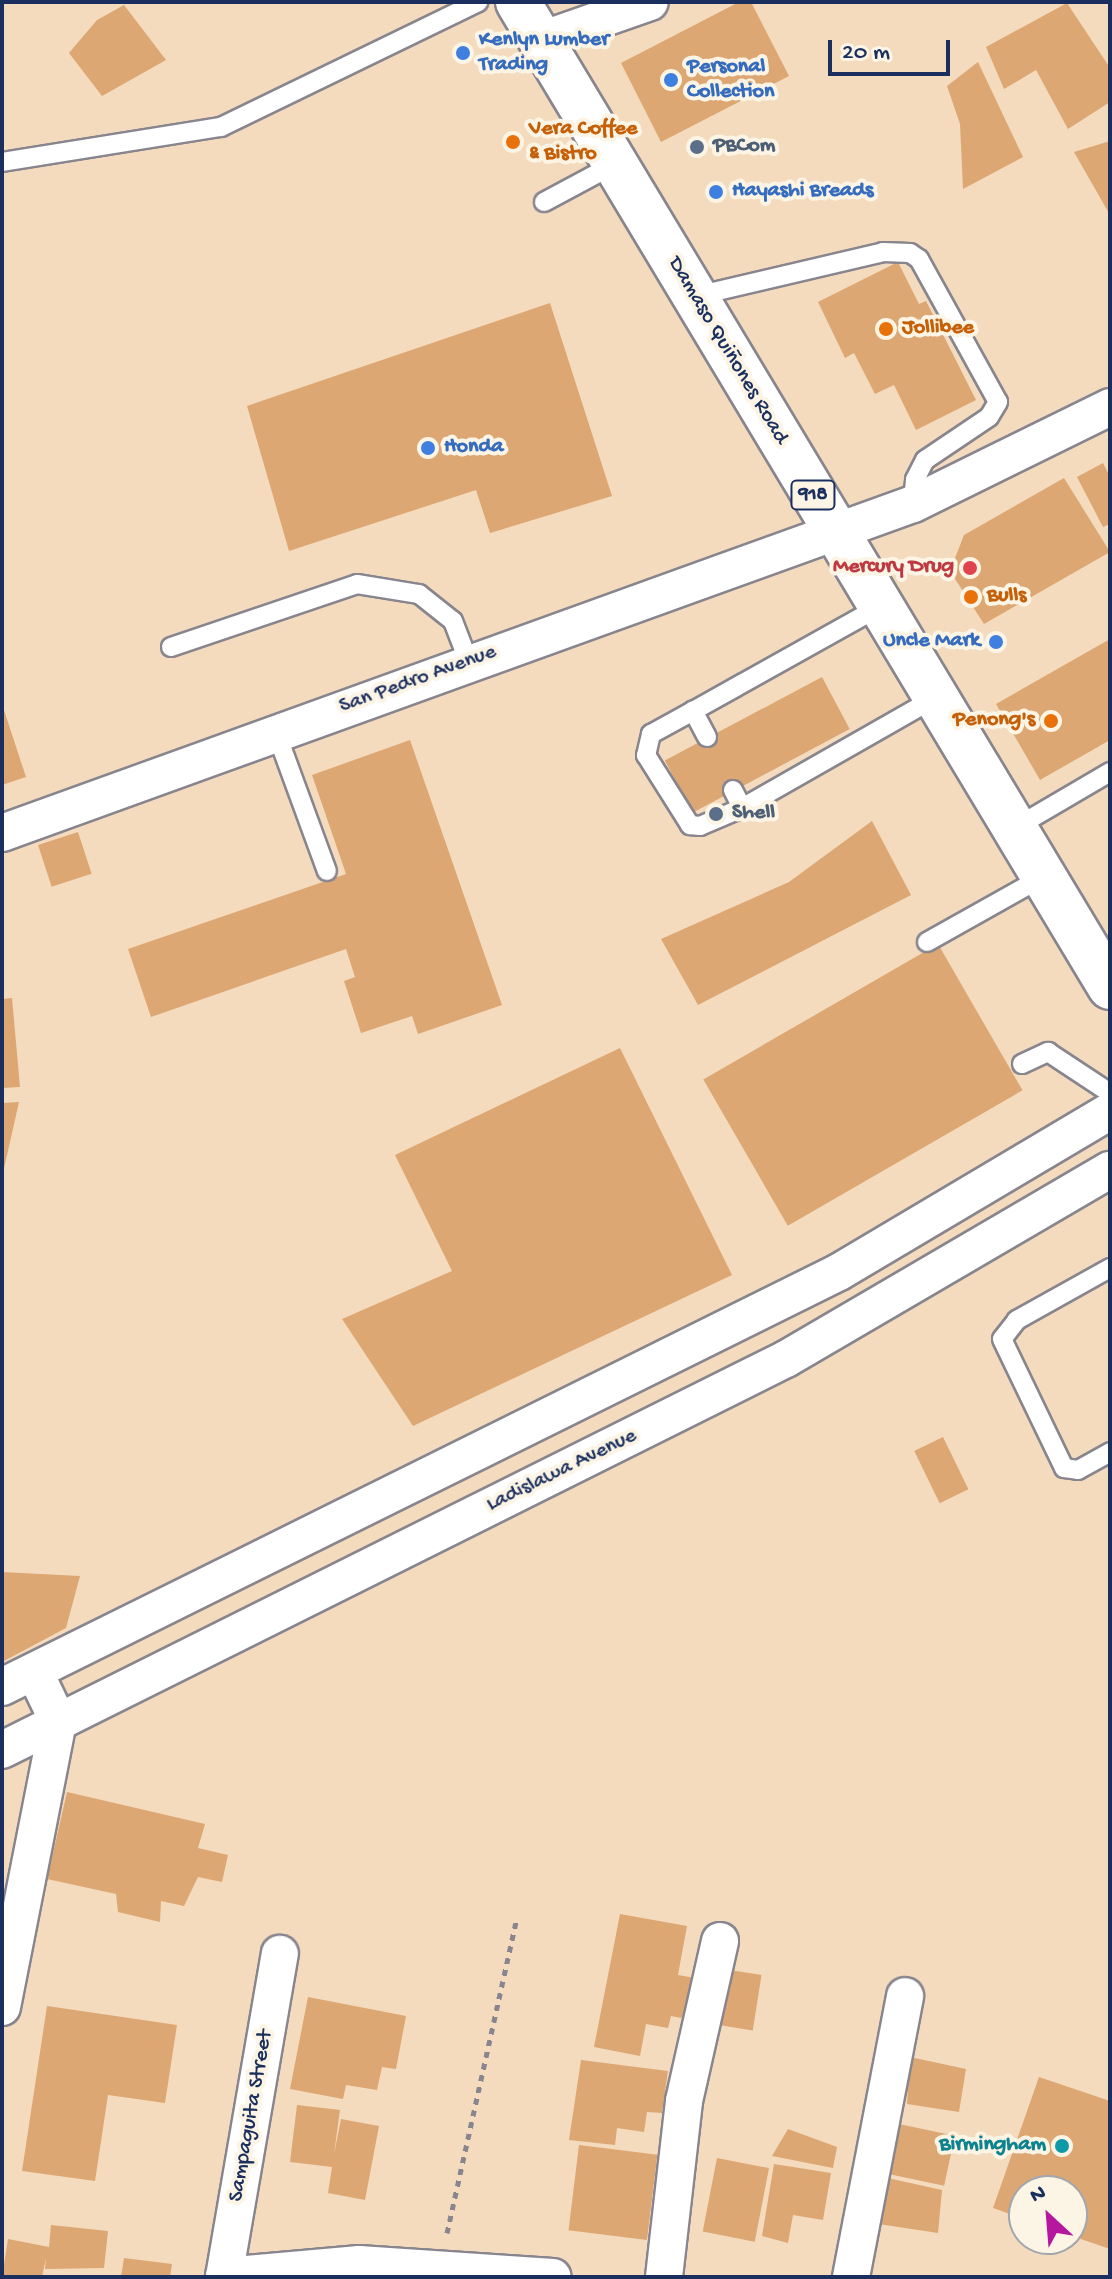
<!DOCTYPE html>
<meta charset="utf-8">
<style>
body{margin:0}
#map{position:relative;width:1112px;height:2279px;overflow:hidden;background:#f4dbbe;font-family:"Gochi Hand",sans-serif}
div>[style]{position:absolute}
.building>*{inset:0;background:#dca772;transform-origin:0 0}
.path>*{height:5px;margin-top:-2.5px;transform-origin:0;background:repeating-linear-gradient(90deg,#88858e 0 6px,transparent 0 12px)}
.roads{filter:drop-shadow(2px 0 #88858e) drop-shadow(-2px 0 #88858e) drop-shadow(0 2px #88858e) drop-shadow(0 -2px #88858e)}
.service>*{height:18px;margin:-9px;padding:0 9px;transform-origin:9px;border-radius:9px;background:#fff}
.minor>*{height:36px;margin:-18px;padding:0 18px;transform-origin:18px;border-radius:18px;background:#fff}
.primary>*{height:44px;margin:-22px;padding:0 22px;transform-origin:22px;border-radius:22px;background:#fff}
.dots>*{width:22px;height:22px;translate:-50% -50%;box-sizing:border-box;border:4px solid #fcf5e5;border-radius:50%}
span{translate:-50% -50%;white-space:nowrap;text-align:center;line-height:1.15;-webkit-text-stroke:8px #fcf5e5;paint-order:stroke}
.shield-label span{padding:2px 6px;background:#fcf5e5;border:2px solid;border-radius:6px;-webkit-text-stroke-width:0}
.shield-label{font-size:20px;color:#1b2f5e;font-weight:700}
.shop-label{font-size:22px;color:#366cbe;font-weight:700}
.left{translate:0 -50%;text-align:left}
.right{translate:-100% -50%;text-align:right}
.food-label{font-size:22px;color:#c56008;font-weight:700}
.service-label{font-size:22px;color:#4e5e75;font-weight:700}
.street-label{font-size:22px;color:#1b2f5e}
.health-label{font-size:22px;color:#be3a42;font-weight:700}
.culture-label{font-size:22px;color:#0d838f;font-weight:700}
.frame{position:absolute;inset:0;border:4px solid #1b2f5e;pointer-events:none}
.north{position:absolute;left:1008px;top:2175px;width:80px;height:80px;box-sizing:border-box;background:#fcf5e5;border:2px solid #a2a6af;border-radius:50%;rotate:334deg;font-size:22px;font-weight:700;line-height:32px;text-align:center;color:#1b2f5e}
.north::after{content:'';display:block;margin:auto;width:28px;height:36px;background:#b5179e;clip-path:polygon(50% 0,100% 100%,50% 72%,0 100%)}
.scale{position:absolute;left:828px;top:40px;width:122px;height:36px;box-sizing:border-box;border:4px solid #1b2f5e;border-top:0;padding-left:10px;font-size:24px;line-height:28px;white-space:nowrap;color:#1b2f5e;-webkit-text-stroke:6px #fcf5e5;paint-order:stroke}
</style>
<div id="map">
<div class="building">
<div style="clip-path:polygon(739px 2px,751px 2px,789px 76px,661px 142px,621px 63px)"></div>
<div style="clip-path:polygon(1067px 3px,1110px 68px,1110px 102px,1068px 129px,1036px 70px,1004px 89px,986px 47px)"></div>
<div style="clip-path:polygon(124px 5px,166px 60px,102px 96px,69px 53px,97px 20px)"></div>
<div style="clip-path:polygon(978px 62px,1023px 157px,963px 189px,960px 124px,947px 86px)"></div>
<div style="clip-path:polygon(1110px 141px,1110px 215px,1074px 152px)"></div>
<div style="clip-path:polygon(898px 262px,919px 304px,926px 301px,976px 400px,916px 430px,894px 385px,875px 394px,854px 353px,845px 358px,818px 302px)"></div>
<div style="clip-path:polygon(550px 303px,612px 496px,490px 533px,476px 490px,289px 551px,247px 406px)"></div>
<div style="clip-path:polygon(1103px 463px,1110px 477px,1110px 524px,1103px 527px,1077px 477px)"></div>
<div style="clip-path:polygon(1064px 478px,1110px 552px,984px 624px,950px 571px,964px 535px)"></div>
<div style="clip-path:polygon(1110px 639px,1110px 740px,1040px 780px,996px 704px)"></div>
<div style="left:822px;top:677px;width:59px;height:178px;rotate:62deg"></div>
<div style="clip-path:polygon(2px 704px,26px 777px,2px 785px)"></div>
<div style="clip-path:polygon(410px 740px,502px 1005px,418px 1034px,412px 1016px,361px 1033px,344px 981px,355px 977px,346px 949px,151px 1017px,128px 949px,346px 874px,312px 775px)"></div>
<div style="clip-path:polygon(872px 821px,911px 895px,698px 1005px,661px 939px,789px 882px)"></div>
<div style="left:78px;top:832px;width:44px;height:42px;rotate:72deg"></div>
<div style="left:938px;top:944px;width:169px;height:271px;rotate:60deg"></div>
<div style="clip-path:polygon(12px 998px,20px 1087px,2px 1088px,2px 999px)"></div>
<div style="clip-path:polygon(620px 1048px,732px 1275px,413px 1426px,342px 1319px,452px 1271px,395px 1155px)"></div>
<div style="clip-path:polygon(19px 1102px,3px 1173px,2px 1173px,2px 1103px)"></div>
<div style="left:943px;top:1437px;width:58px;height:32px;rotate:64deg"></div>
<div style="clip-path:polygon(2px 1572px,80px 1576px,66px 1628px,2px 1662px)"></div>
<div style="clip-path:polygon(67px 1792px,205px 1824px,198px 1848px,228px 1855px,222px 1882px,198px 1877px,184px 1906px,161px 1901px,160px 1922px,118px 1912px,116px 1894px,47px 1879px)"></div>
<div style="clip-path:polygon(620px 1914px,687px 1926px,678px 1975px,695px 1978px,690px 2004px,681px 2018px,671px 2016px,668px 2028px,646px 2024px,640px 2056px,594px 2047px)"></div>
<div style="left:723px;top:1969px;width:39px;height:56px;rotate:9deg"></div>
<div style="clip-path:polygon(308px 1997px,406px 2016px,396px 2069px,382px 2067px,377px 2090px,346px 2085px,343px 2099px,290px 2089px)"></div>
<div style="clip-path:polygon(47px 2006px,177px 2025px,165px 2103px,108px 2095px,95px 2181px,22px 2171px)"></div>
<div style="clip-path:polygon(910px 2057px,966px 2069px,959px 2112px,907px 2104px)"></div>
<div style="clip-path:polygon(581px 2060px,668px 2071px,662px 2113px,647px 2112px,644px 2132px,617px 2128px,615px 2145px,569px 2140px)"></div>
<div style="clip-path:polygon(1039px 2077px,1110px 2101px,1110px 2249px,1072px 2236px,1072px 2191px,1024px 2191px,1024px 2219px,993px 2208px)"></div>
<div style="clip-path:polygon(297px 2105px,340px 2110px,334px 2154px,341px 2119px,379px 2126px,365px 2200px,328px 2193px,332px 2167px,290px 2162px)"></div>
<div style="left:899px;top:2124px;width:57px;height:51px;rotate:12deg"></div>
<div style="clip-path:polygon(788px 2129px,837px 2147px,833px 2168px,772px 2156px)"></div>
<div style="left:579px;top:2145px;width:79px;height:86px;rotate:7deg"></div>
<div style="left:717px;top:2158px;width:53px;height:75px;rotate:11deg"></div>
<div style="clip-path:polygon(774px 2164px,831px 2173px,823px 2220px,793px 2215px,788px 2243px,762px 2236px)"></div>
<div style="clip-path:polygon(883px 2177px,942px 2190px,938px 2233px,872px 2223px)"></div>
<div style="clip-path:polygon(51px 2225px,108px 2231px,104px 2268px,45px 2269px,46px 2258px,42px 2277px,2px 2277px,8px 2239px,49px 2247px)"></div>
<div style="clip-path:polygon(124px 2258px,172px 2264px,170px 2277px,121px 2277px)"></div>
</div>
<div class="path">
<div style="left:447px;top:2233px;width:323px;rotate:-77.5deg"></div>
</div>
<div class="roads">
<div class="service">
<div style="left:2px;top:162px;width:222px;rotate:-9.1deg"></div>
<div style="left:221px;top:127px;width:286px;rotate:-25.9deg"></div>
<div style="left:544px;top:202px;width:81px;rotate:-28.2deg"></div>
<div style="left:696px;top:296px;width:192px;rotate:-13.2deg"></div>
<div style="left:883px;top:252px;width:27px;rotate:2deg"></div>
<div style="left:910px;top:253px;width:11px;rotate:34deg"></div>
<div style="left:919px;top:259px;width:163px;rotate:61.1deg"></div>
<div style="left:998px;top:402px;width:17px;rotate:121deg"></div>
<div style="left:989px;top:417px;width:77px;rotate:146.1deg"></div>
<div style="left:925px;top:460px;width:22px;rotate:117deg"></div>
<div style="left:915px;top:480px;width:24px;rotate:95deg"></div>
<div style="left:171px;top:647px;width:196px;rotate:-18.7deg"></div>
<div style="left:357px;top:584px;width:63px;rotate:9.2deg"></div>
<div style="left:419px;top:594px;width:43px;rotate:38.5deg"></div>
<div style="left:453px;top:621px;width:42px;rotate:69deg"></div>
<div style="left:693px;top:711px;width:48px;rotate:151.3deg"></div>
<div style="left:651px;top:734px;width:22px;rotate:103deg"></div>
<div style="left:646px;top:755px;width:83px;rotate:57.8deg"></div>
<div style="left:690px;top:825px;width:10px;rotate:6deg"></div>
<div style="left:700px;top:826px;width:46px;rotate:-23.2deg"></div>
<div style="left:276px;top:732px;width:148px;rotate:69.9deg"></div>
<div style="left:707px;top:737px;width:30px;rotate:-118deg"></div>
<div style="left:693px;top:711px;width:213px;rotate:-29.2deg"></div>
<div style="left:733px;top:790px;width:20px;rotate:63deg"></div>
<div style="left:742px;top:808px;width:222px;rotate:-29.7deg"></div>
<div style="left:1013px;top:829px;width:113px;rotate:-30.4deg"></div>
<div style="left:927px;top:942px;width:133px;rotate:-29.3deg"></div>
<div style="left:1022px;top:1064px;width:29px;rotate:-25deg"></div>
<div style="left:1048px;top:1052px;width:74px;rotate:33.5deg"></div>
<div style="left:1110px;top:1268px;width:107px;rotate:150.8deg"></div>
<div style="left:1017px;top:1320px;width:24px;rotate:128deg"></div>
<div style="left:1002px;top:1339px;width:143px;rotate:64.3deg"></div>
<div style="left:1064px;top:1468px;width:14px;rotate:8deg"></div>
<div style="left:1078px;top:1470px;width:37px;rotate:-29deg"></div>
</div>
<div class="minor">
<div style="left:541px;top:40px;width:115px;rotate:-19.2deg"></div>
<div style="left:2px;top:833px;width:969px;rotate:-19.86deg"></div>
<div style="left:913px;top:504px;width:220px;rotate:-26.2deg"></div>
<div style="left:2px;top:1687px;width:934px;rotate:-26.37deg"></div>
<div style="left:839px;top:1272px;width:315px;rotate:-30.7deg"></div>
<div style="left:2px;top:1750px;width:876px;rotate:-26.51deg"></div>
<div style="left:786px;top:1359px;width:375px;rotate:-30.3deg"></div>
<div style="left:2px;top:2007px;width:291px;rotate:-78.9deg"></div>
<div style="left:58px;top:1721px;width:55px;rotate:-115.6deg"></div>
<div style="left:224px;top:2276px;width:136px;rotate:-5.1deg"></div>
<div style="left:359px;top:2264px;width:194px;rotate:3.8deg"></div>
<div style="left:224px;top:2277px;width:328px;rotate:-80.2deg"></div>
<div style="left:664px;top:2277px;width:177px;rotate:-83.5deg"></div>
<div style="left:684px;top:2101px;width:164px;rotate:-77.3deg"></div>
<div style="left:851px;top:2277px;width:286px;rotate:-79.1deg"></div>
</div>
<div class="primary">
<div style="left:518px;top:2px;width:1149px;rotate:58.99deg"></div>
</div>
</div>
<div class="dots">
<div style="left:463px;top:53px;background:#3f7fe0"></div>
<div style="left:671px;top:80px;background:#3f7fe0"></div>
<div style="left:513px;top:142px;background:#e8710a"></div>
<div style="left:697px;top:147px;background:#5c6f8a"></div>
<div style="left:716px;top:192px;background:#3f7fe0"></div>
<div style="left:886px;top:329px;background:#e8710a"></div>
<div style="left:428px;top:448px;background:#3f7fe0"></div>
<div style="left:970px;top:568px;background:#e0444e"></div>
<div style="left:971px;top:597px;background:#e8710a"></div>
<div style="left:996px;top:642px;background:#3f7fe0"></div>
<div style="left:1051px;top:721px;background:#e8710a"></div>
<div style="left:716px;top:814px;background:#5c6f8a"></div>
<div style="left:1062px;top:2146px;background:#0f9aa8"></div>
</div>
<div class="shield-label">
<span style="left:813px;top:495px">918</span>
</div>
<div class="shop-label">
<span class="left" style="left:479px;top:53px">Kenlyn Lumber<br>Trading</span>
<span class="left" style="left:687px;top:80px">Personal<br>Collection</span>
<span class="left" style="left:732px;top:192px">Hayashi Breads</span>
<span class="left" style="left:444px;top:448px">Honda</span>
<span class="right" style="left:980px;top:642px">Uncle Mark</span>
</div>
<div class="food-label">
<span class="left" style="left:529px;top:142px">Vera Coffee<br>&amp; Bistro</span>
<span class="left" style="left:902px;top:329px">Jollibee</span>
<span class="left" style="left:987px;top:597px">Bulls</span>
<span class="right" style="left:1035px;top:721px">Penong's</span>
</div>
<div class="service-label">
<span class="left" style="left:713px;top:147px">PBCom</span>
<span class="left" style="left:732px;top:814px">Shell</span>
</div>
<div class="street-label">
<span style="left:727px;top:351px;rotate:59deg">Damaso Quiñones Road</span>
<span style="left:418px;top:680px;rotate:-20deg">San Pedro Avenue</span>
<span style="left:562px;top:1471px;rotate:-26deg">Ladislawa Avenue</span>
<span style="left:252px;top:2116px;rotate:-80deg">Sampaguita Street</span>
</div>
<div class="health-label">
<span class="right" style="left:954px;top:568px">Mercury Drug</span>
</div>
<div class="culture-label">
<span class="right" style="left:1046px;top:2146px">Birmingham</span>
</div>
<div class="frame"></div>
<div class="north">N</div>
<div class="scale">20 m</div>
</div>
